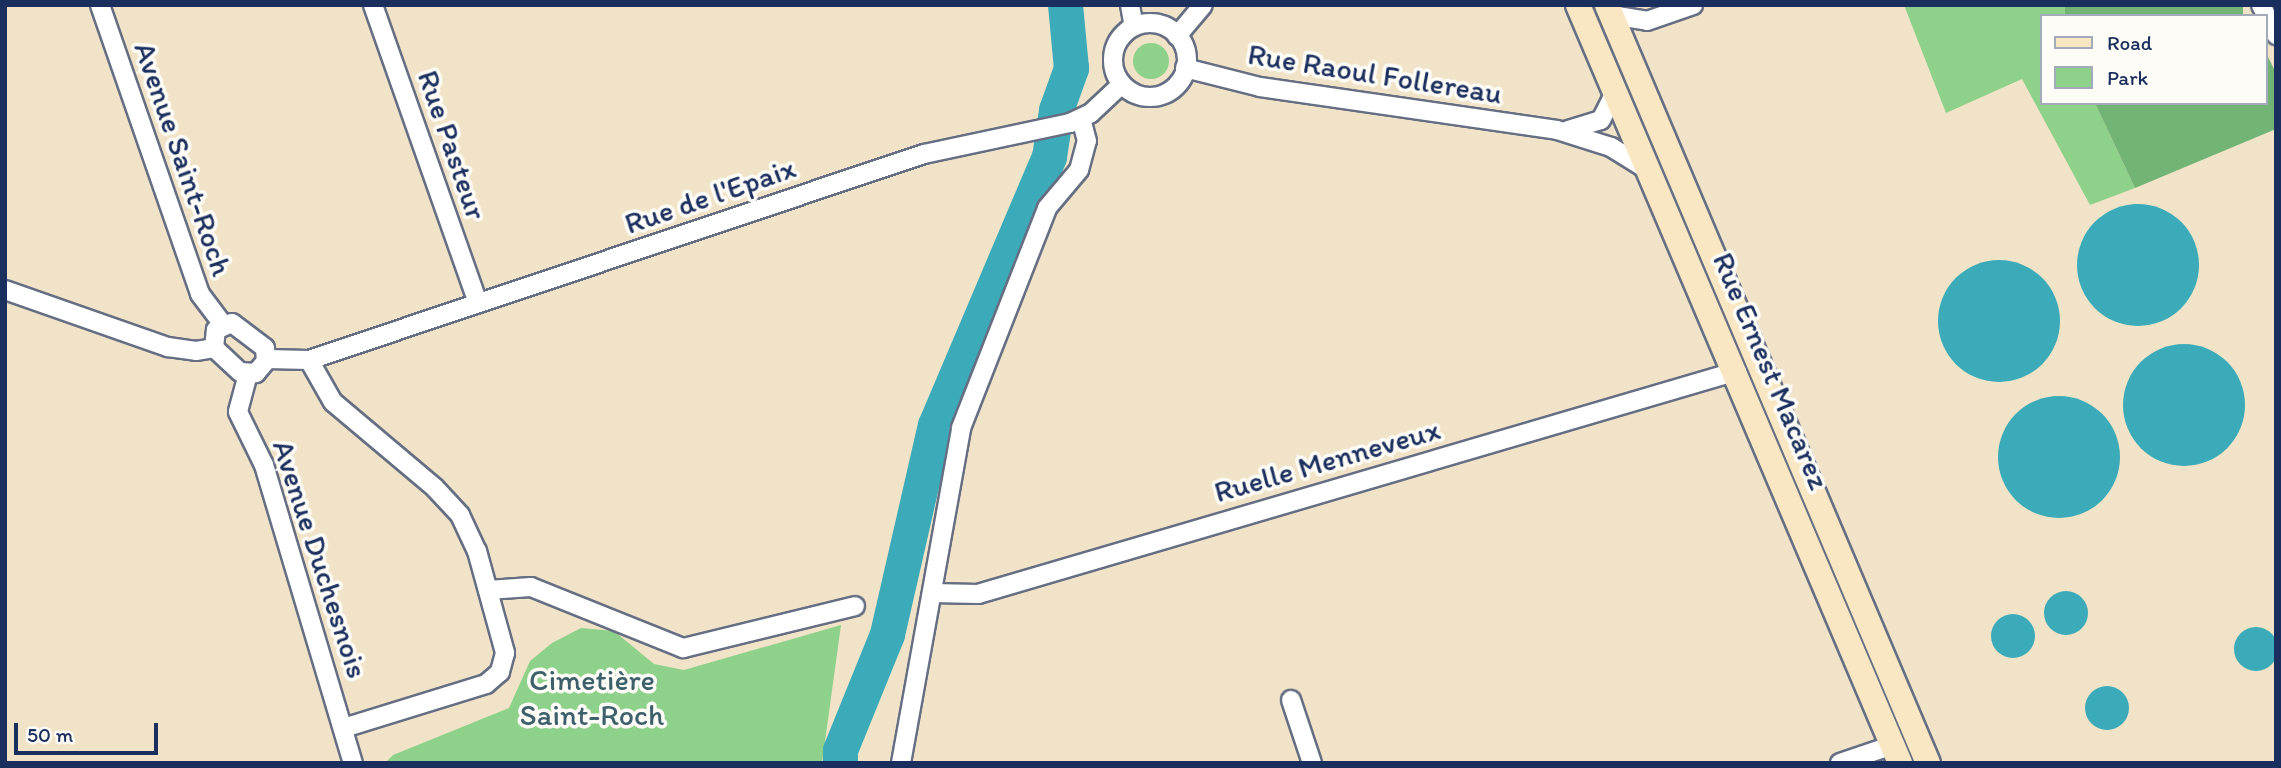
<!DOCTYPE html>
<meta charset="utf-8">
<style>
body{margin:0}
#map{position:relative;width:2281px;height:768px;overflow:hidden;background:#f1e3c7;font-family:Itim,sans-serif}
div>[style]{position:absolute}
.green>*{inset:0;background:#8dd18a}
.round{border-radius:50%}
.forest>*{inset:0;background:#72b376;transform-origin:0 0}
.water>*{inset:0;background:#3cabb9}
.river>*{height:35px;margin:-17.5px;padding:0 17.5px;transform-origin:17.5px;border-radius:17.5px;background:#3cabb9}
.roads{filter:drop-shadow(2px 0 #666e83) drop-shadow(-2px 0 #666e83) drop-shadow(0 2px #666e83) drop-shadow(0 -2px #666e83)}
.minor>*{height:18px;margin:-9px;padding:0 9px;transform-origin:9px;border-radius:9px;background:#fff}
.minor>.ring{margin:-9px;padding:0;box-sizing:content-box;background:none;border:18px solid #fff;border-radius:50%}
.secondary>*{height:24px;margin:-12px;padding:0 12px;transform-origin:12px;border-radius:12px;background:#f9e7c3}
span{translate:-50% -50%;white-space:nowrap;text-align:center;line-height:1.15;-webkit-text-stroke:7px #fdfcf7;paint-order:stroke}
.street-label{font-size:30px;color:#1b2f5e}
.park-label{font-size:30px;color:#3d606b}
.frame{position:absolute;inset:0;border:7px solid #1b2f5e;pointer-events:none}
.legend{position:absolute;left:2040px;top:14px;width:228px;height:91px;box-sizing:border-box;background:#fdfcf7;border:2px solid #a3aaba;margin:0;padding:9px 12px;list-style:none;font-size:21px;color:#1b2f5e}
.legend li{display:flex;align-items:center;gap:14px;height:35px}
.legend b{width:35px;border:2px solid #a3aaba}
.scale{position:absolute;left:14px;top:723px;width:144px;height:32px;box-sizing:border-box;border:4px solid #1b2f5e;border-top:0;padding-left:9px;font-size:21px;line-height:24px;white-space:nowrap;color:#1b2f5e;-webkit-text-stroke:5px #fdfcf7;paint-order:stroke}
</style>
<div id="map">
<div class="green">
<div style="clip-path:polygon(1904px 5px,2065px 5px,2065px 16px,2041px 16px,2041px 103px,2095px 103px,2135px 188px,2090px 205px,2022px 79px,1946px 113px)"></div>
<div class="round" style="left:1133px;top:43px;width:36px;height:36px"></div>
<div style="clip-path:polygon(841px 625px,822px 763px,385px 763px,393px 755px,509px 708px,530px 661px,552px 643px,581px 628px,614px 631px,654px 664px,684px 670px)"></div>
</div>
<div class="forest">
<div style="left:2065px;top:5px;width:178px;height:11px"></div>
<div style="clip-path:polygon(2265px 51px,2276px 73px,2276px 129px,2135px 188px,2095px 103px,2265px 103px)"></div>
</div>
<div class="water">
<div class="round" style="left:2077px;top:204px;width:122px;height:122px"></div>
<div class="round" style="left:1938px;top:260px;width:122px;height:122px"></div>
<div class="round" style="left:2123px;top:344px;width:122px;height:122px"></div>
<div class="round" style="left:1998px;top:396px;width:122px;height:122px"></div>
<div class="round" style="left:2044px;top:591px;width:44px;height:44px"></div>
<div class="round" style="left:1991px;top:614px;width:44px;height:44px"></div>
<div class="round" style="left:2234px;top:627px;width:44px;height:44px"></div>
<div class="round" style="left:2085px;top:686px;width:44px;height:44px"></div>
</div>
<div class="river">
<div style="left:840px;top:763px;width:13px;rotate:-90deg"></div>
<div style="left:840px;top:750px;width:125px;rotate:-67.9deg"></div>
<div style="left:887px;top:634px;width:214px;rotate:-77.1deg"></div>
<div style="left:935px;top:425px;width:291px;rotate:-67deg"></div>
<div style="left:1049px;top:157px;width:48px;rotate:-81.5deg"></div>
<div style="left:1056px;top:110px;width:45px;rotate:-70.3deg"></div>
<div style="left:1071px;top:68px;width:63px;rotate:-95.4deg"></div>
</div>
<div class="roads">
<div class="minor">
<div style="left:100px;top:5px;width:306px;rotate:70.9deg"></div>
<div style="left:200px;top:294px;width:39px;rotate:53deg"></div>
<div style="left:373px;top:5px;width:316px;rotate:70.6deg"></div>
<div style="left:1130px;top:5px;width:22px;rotate:80deg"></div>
<div style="left:2261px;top:5px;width:34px;rotate:63deg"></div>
<div style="left:1611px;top:15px;width:36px;rotate:9deg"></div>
<div style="left:1647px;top:21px;width:49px;rotate:-19.2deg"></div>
<div class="ring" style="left:1113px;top:23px;width:56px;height:56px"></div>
<div style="left:1177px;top:36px;width:40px;rotate:-50deg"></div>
<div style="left:1185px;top:68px;width:77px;rotate:14.2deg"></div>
<div style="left:1260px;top:87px;width:300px;rotate:8.2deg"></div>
<div style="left:1557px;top:130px;width:57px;rotate:17.5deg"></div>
<div style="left:1611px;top:147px;width:44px;rotate:31.9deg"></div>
<div style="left:1568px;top:130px;width:34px;rotate:-17deg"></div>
<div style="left:1601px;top:120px;width:34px;rotate:-63deg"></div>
<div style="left:5px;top:290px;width:173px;rotate:19.3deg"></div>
<div style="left:168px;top:347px;width:28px;rotate:8deg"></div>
<div style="left:196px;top:351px;width:18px;rotate:-9deg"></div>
<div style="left:232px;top:323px;width:41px;rotate:37.1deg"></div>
<div style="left:265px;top:348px;width:13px;rotate:86deg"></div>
<div style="left:266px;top:361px;width:16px;rotate:130deg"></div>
<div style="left:256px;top:373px;width:16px;rotate:-176deg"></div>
<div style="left:240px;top:372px;width:35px;rotate:-137deg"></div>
<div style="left:214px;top:348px;width:18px;rotate:-84deg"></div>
<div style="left:216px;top:330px;width:17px;rotate:-24deg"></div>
<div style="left:267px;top:359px;width:42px;rotate:1.4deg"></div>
<div style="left:309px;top:360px;width:649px;rotate:-18.52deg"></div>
<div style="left:924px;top:154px;width:149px;rotate:-12deg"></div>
<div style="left:1070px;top:123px;width:23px;rotate:-25deg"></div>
<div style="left:1091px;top:113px;width:42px;rotate:-43.1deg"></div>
<div style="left:309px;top:360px;width:48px;rotate:60.3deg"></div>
<div style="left:333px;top:402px;width:133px;rotate:40.1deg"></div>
<div style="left:435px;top:488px;width:37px;rotate:47deg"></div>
<div style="left:460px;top:515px;width:40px;rotate:65deg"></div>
<div style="left:477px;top:551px;width:106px;rotate:74.6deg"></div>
<div style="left:505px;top:653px;width:20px;rotate:105deg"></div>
<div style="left:500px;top:672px;width:18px;rotate:139deg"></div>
<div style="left:486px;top:684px;width:149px;rotate:162.8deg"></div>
<div style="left:248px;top:374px;width:39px;rotate:105deg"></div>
<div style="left:238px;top:412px;width:59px;rotate:63.9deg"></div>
<div style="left:264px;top:465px;width:311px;rotate:73.4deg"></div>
<div style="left:488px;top:590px;width:43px;rotate:-4deg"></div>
<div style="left:531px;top:587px;width:164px;rotate:21.9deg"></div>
<div style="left:683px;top:648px;width:177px;rotate:-13.7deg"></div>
<div style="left:932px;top:593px;width:46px;rotate:1.2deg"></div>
<div style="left:978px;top:594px;width:791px;rotate:-16.37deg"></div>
<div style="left:1291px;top:700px;width:66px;rotate:71.6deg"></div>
<div style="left:901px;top:763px;width:340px;rotate:-79.8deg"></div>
<div style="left:961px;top:428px;width:236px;rotate:-68.6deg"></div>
<div style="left:1047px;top:208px;width:50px;rotate:-49.9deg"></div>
<div style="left:1079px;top:170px;width:30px;rotate:-75deg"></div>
<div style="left:1087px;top:141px;width:23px;rotate:-105deg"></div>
<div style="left:1840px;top:763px;width:56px;rotate:-18.8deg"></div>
</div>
<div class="secondary">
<div style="left:1578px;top:5px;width:824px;rotate:66.98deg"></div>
<div style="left:1607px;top:5px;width:823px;rotate:67.05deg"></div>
</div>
</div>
<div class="street-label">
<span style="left:1375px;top:74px;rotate:9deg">Rue Raoul Follereau</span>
<span style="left:452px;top:145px;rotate:71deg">Rue Pasteur</span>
<span style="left:183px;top:159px;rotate:71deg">Avenue Saint-Roch</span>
<span style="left:710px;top:196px;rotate:-19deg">Rue de l'Epaix</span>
<span style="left:1771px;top:371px;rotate:67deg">Rue Ernest Macarez</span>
<span style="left:1327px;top:461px;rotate:-16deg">Ruelle Menneveux</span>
<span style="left:320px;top:559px;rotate:72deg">Avenue Duchesnois</span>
</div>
<div class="park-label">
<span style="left:592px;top:697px">Cimetière<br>Saint-Roch</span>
</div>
<div class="frame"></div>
<ul class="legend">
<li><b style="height:9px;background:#f9e7c3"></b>Road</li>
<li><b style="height:19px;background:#8dd18a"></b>Park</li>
</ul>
<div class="scale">50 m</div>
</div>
